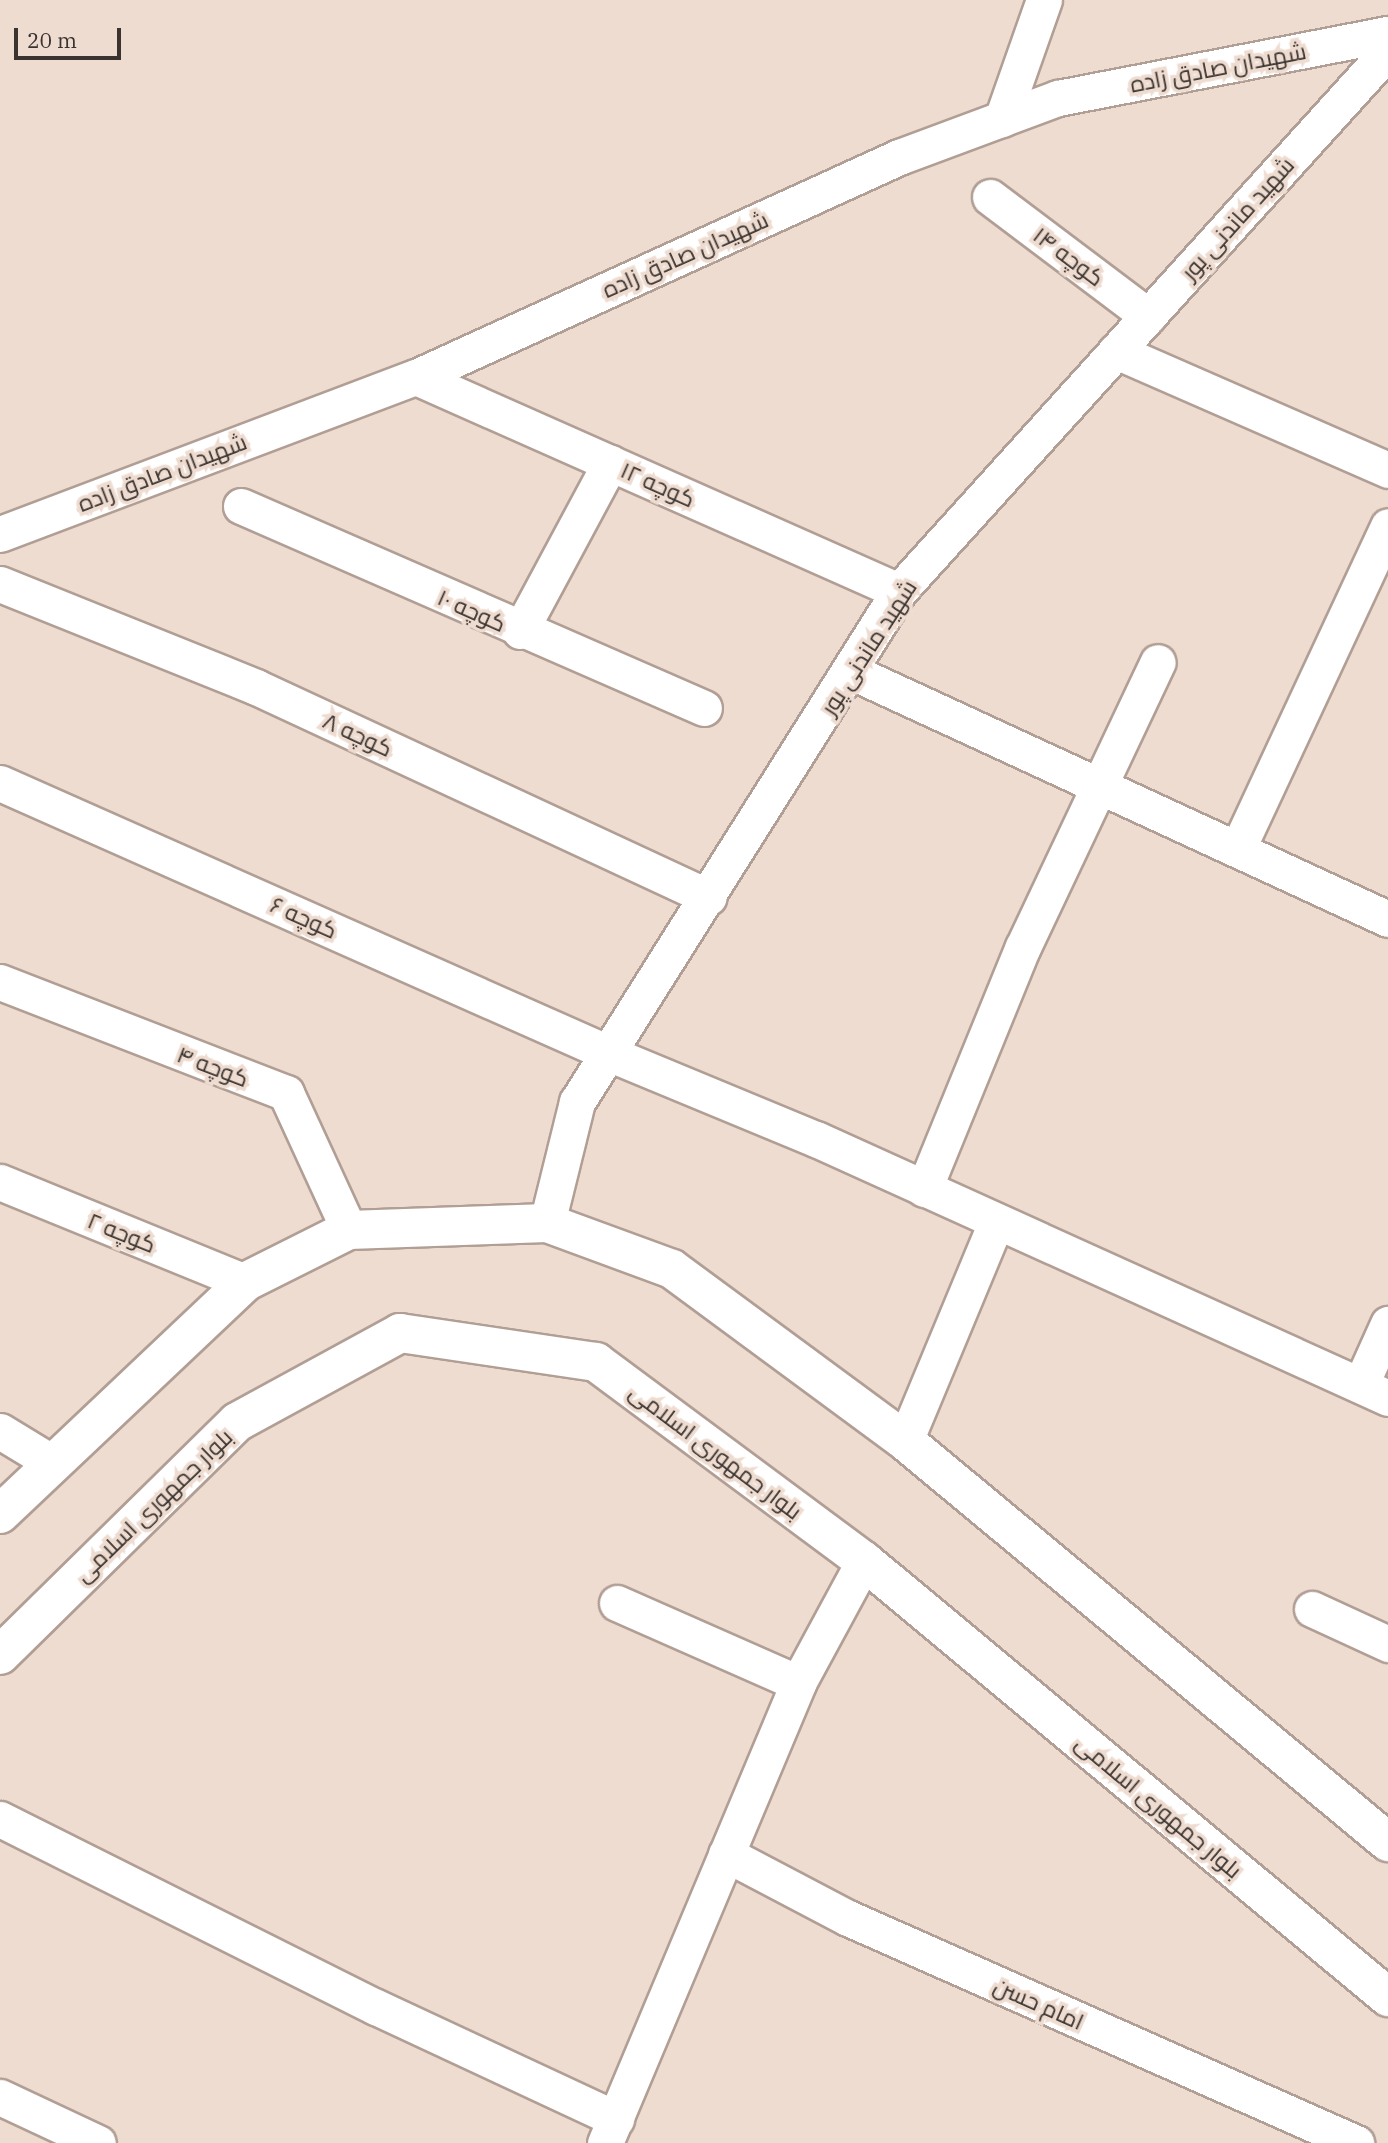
<!DOCTYPE html>
<meta charset="utf-8">
<style>
body{margin:0}
#map{position:relative;width:1388px;height:2143px;overflow:hidden;background:#efdcd1;font-family:"IBM Plex Serif",Cairo,serif}
div>[style]{position:absolute}
.roads{filter:drop-shadow(2px 0 #b19e94) drop-shadow(-2px 0 #b19e94) drop-shadow(0 2px #b19e94) drop-shadow(0 -2px #b19e94)}
.minor>*{height:35px;margin:-17.5px;padding:0 17.5px;transform-origin:17.5px;border-radius:17.5px;background:#fff}
.major>*{height:38px;margin:-19px;padding:0 19px;transform-origin:19px;border-radius:19px;background:#fff}
span{translate:-50% -50%;white-space:nowrap;text-align:center;line-height:1.15;-webkit-text-stroke:7px #efdcd1;paint-order:stroke}
.street-label{font-size:23px;color:#3a332f}
.scale{position:absolute;left:14px;top:28px;width:107px;height:32px;box-sizing:border-box;border:4px solid #3a332f;border-top:0;padding-left:9px;font-size:21px;line-height:24px;white-space:nowrap;color:#3a332f;-webkit-text-stroke:5px #efdcd1;paint-order:stroke}
</style>
<div id="map">
<div class="roads">
<div class="minor">
<div style="left:1002px;top:119px;width:126px;rotate:-70.6deg"></div>
<div style="left:990px;top:197px;width:198px;rotate:37deg"></div>
<div style="left:1116px;top:351px;width:297px;rotate:23.6deg"></div>
<div style="left:416px;top:377px;width:528px;rotate:23.9deg"></div>
<div style="left:241px;top:506px;width:505px;rotate:23.57deg"></div>
<div style="left:0;top:534px;width:445px;rotate:-20.7deg"></div>
<div style="left:416px;top:377px;width:531px;rotate:-24.49deg"></div>
<div style="left:899px;top:157px;width:170px;rotate:-20.4deg"></div>
<div style="left:1058px;top:98px;width:336px;rotate:-11deg"></div>
<div style="left:0;top:584px;width:276px;rotate:21.9deg"></div>
<div style="left:256px;top:687px;width:499px;rotate:24.9deg"></div>
<div style="left:520px;top:631px;width:191px;rotate:-61.8deg"></div>
<div style="left:850px;top:671px;width:592px;rotate:24.75deg"></div>
<div style="left:0;top:783px;width:665px;rotate:23.94deg"></div>
<div style="left:608px;top:1053px;width:225px;rotate:22.5deg"></div>
<div style="left:816px;top:1139px;width:628px;rotate:24.36deg"></div>
<div style="left:1238px;top:848px;width:355px;rotate:-65deg"></div>
<div style="left:0;top:982px;width:307px;rotate:21.2deg"></div>
<div style="left:286px;top:1093px;width:151px;rotate:65.3deg"></div>
<div style="left:0;top:1182px;width:265px;rotate:22.2deg"></div>
<div style="left:924px;top:1189px;width:261px;rotate:-67.8deg"></div>
<div style="left:1023px;top:947px;width:315px;rotate:-64.7deg"></div>
<div style="left:547px;top:1223px;width:125px;rotate:-76.1deg"></div>
<div style="left:577px;top:1102px;width:604px;rotate:-57.78deg"></div>
<div style="left:899px;top:591px;width:729px;rotate:-47.84deg"></div>
<div style="left:1361px;top:1384px;width:66px;rotate:-65.8deg"></div>
<div style="left:0;top:1431px;width:60px;rotate:31.3deg"></div>
<div style="left:905px;top:1441px;width:237px;rotate:-67.4deg"></div>
<div style="left:617px;top:1603px;width:198px;rotate:23.8deg"></div>
<div style="left:1312px;top:1609px;width:84px;rotate:24.7deg"></div>
<div style="left:0;top:1819px;width:420px;rotate:26.6deg"></div>
<div style="left:376px;top:2007px;width:265px;rotate:25deg"></div>
<div style="left:726px;top:1854px;width:138px;rotate:27.7deg"></div>
<div style="left:848px;top:1918px;width:556px;rotate:23.89deg"></div>
<div style="left:0;top:2097px;width:108px;rotate:25.1deg"></div>
<div style="left:605px;top:2143px;width:499px;rotate:-67.2deg"></div>
<div style="left:798px;top:1683px;width:139px;rotate:-61.6deg"></div>
</div>
<div class="major">
<div style="left:0;top:1514px;width:337px;rotate:-43.4deg"></div>
<div style="left:245px;top:1282px;width:116px;rotate:-26.6deg"></div>
<div style="left:349px;top:1230px;width:198px;rotate:-2deg"></div>
<div style="left:547px;top:1223px;width:133px;rotate:20.2deg"></div>
<div style="left:672px;top:1269px;width:290px;rotate:36.4deg"></div>
<div style="left:905px;top:1441px;width:628px;rotate:39.7deg"></div>
<div style="left:0;top:1655px;width:332px;rotate:-44.5deg"></div>
<div style="left:237px;top:1422px;width:186px;rotate:-28.6deg"></div>
<div style="left:400px;top:1333px;width:198px;rotate:8.4deg"></div>
<div style="left:596px;top:1362px;width:334px;rotate:36.6deg"></div>
<div style="left:864px;top:1561px;width:682px;rotate:39.76deg"></div>
</div>
</div>
<div class="street-label">
<span style="left:1218px;top:67px;rotate:-11deg">شهیدان صادق زاده</span>
<span style="left:1237px;top:218px;rotate:-48deg">شهید ماندنی پور</span>
<span style="left:685px;top:254px;rotate:-24deg">شهیدان صادق زاده</span>
<span style="left:1069px;top:256px;rotate:37deg">کوچه ۱۴</span>
<span style="left:162px;top:472px;rotate:-21deg">شهیدان صادق زاده</span>
<span style="left:658px;top:484px;rotate:24deg">کوچه ۱۲</span>
<span style="left:472px;top:610px;rotate:24deg">کوچه ۱۰</span>
<span style="left:868px;top:647px;rotate:-57deg">شهید ماندنی پور</span>
<span style="left:358px;top:734px;rotate:25deg">کوچه ۸</span>
<span style="left:304px;top:917px;rotate:24deg">کوچه ۶</span>
<span style="left:213px;top:1066px;rotate:21deg">کوچه ۴</span>
<span style="left:122px;top:1232px;rotate:22deg">کوچه ۲</span>
<span style="left:716px;top:1451px;rotate:37deg">بلوار جمهوری اسلامی</span>
<span style="left:153px;top:1505px;rotate:-44deg">بلوار جمهوری اسلامی</span>
<span style="left:1159px;top:1806px;rotate:40deg">بلوار جمهوری اسلامی</span>
<span style="left:1039px;top:2003px;rotate:24deg">امام حسن</span>
</div>
<div class="scale">20 m</div>
</div>
